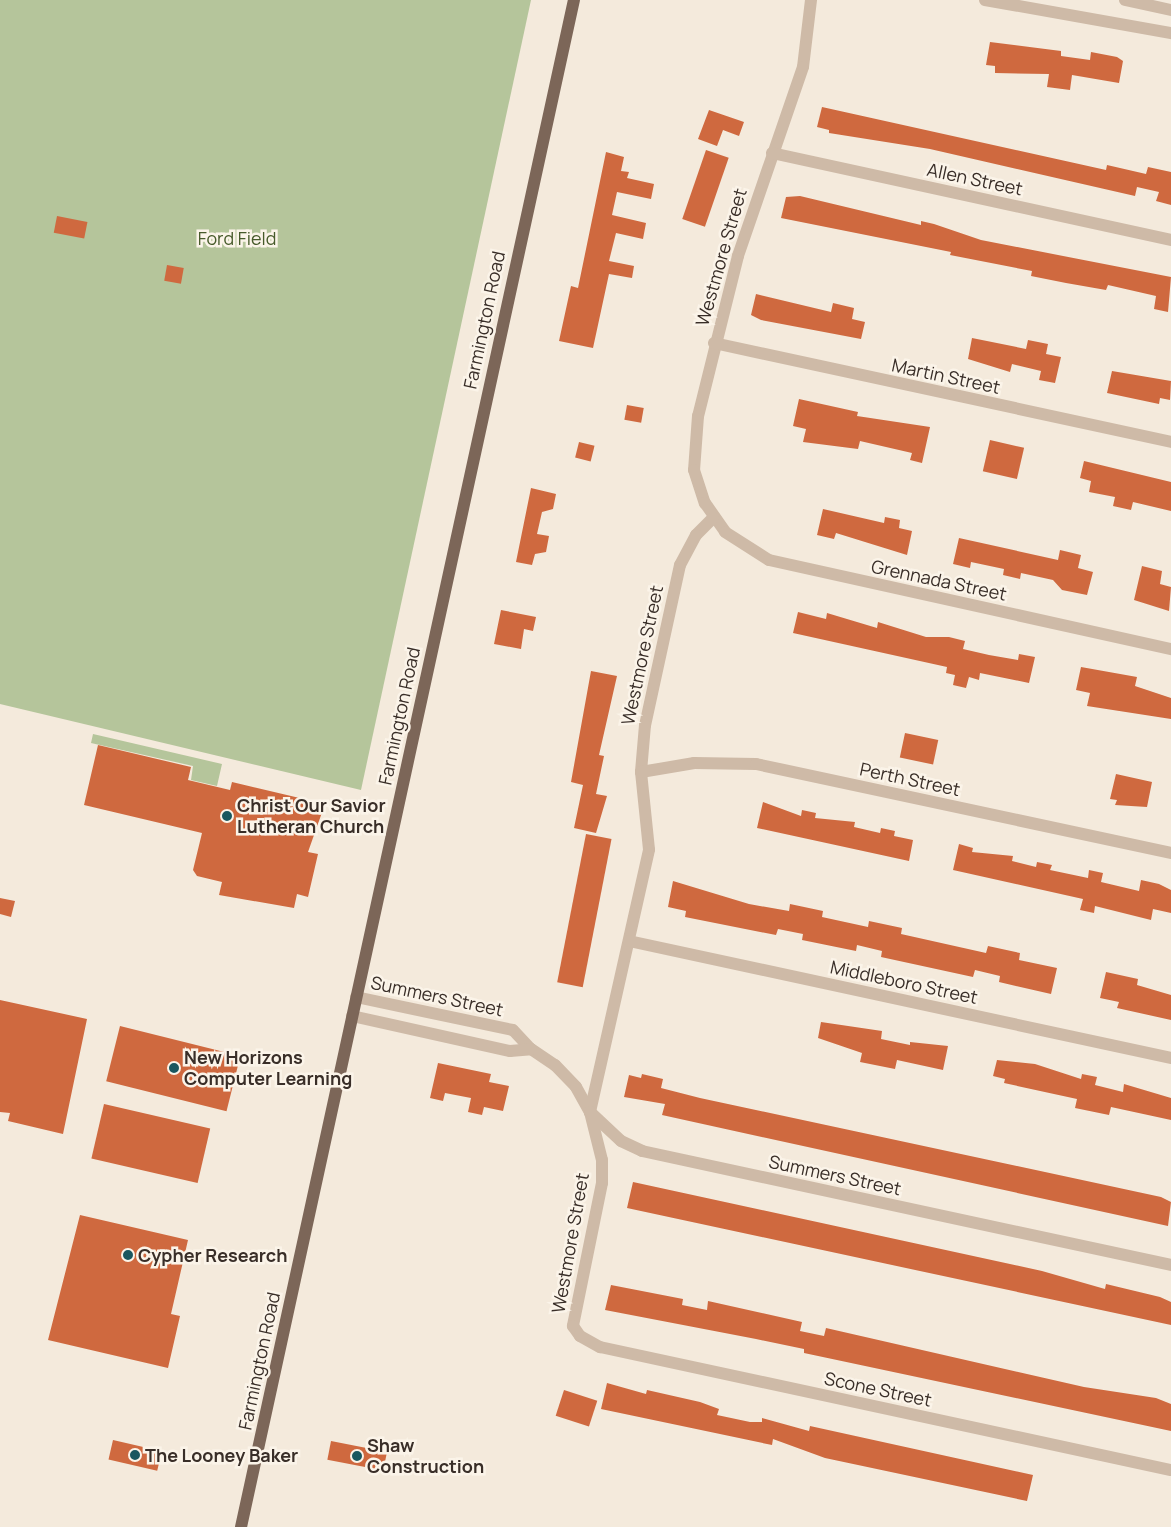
<!DOCTYPE html>
<style>
body{margin:0}
#map{position:relative;width:1171px;height:1527px;overflow:hidden;background:#f4eadc;font-family:Manrope,sans-serif}
div>[style]{position:absolute}
.green>*{inset:0;background:#b5c59b}
.building>*{inset:0;background:#cf693f;transform-origin:0 0}
.minor>*{height:12px;margin:-6px;padding:0 6px;transform-origin:6px;border-radius:6px;background:#cebaa7}
.major>*{height:12px;margin:-6px;padding:0 6px;transform-origin:6px;border-radius:6px;background:#7c6658}
.dots>*{width:14px;height:14px;translate:-50% -50%;box-sizing:border-box;border:2px solid #fbf4e9;border-radius:50%}
span{translate:-50% -50%;white-space:nowrap;text-align:center;line-height:1.15;-webkit-text-stroke:5px #fbf4e9;paint-order:stroke}
.street-label{font-size:18px;color:#392e28}
.park-label{font-size:18px;color:#465a2a}
.poi-label{font-size:18px;color:#392e28;font-weight:700}
.left{translate:0 -50%;text-align:left}
</style>
<div id="map">
<div class="green">
<div style="clip-path:polygon(0 0,531px 0,361px 790px,0 704px)"></div>
<div style="clip-path:polygon(93px 734px,222px 764px,217px 786px,191px 780px,193px 766px,91px 743px)"></div>
</div>
<div class="building">
<div style="clip-path:polygon(990px 42px,1061px 51px,1061px 56px,1090px 60px,1091px 52px,1117px 57px,1123px 61px,1119px 83px,1072px 75px,1070px 90px,1047px 87px,1049px 74px,995px 73px,995px 66px,986px 65px)"></div>
<div style="clip-path:polygon(822px 107px,1106px 170px,1107px 165px,1146px 174px,1148px 167px,1171px 172px,1171px 205px,1156px 201px,1159px 192px,1137px 187px,1135px 196px,930px 149px,829px 133px,829px 130px,817px 127px)"></div>
<div style="clip-path:polygon(709px 110px,744px 122px,739px 136px,723px 130px,717px 146px,698px 139px)"></div>
<div style="left:706px;top:150px;width:24px;height:73px;rotate:19deg"></div>
<div style="clip-path:polygon(606px 152px,624px 157px,621px 171px,629px 172px,627px 178px,654px 184px,651px 199px,617px 192px,612px 215px,646px 223px,643px 239px,616px 233px,609px 261px,634px 266px,632px 278px,609px 274px,593px 348px,559px 341px,571px 286px,578px 288px)"></div>
<div style="clip-path:polygon(800px 196px,921px 225px,921px 221px,934px 224px,981px 240px,1171px 277px,1168px 312px,1154px 309px,1156px 296px,1108px 285px,1106px 290px,1066px 283px,1031px 276px,1032px 271px,950px 255px,951px 252px,781px 218px,786px 197px)"></div>
<div style="left:57px;top:216px;width:31px;height:17px;rotate:11deg"></div>
<div style="left:167px;top:265px;width:17px;height:16px;rotate:10deg"></div>
<div style="clip-path:polygon(756px 294px,831px 312px,833px 303px,854px 308px,852px 319px,865px 322px,861px 339px,761px 320px,751px 315px)"></div>
<div style="clip-path:polygon(972px 338px,1026px 349px,1028px 340px,1048px 344px,1046px 354px,1061px 357px,1055px 383px,1039px 380px,1041px 371px,1012px 364px,1010px 372px,968px 359px)"></div>
<div style="clip-path:polygon(1112px 371px,1171px 381px,1170px 400px,1160px 398px,1159px 404px,1107px 393px)"></div>
<div style="clip-path:polygon(799px 399px,858px 412px,857px 416px,930px 427px,922px 463px,910px 460px,912px 453px,860px 441px,858px 449px,803px 442px,806px 429px,793px 426px)"></div>
<div style="left:627px;top:405px;width:17px;height:15px;rotate:10deg"></div>
<div style="left:990px;top:440px;width:35px;height:32px;rotate:13deg"></div>
<div style="left:579px;top:442px;width:16px;height:16px;rotate:14deg"></div>
<div style="clip-path:polygon(1084px 461px,1171px 482px,1171px 511px,1133px 502px,1131px 510px,1113px 506px,1115px 497px,1089px 492px,1091px 481px,1080px 478px)"></div>
<div style="clip-path:polygon(531px 488px,556px 494px,553px 509px,542px 512px,537px 534px,549px 536px,546px 552px,535px 554px,532px 565px,516px 562px)"></div>
<div style="clip-path:polygon(823px 509px,884px 523px,885px 517px,900px 520px,899px 528px,912px 531px,907px 555px,836px 533px,834px 539px,817px 535px)"></div>
<div style="clip-path:polygon(959px 538px,1058px 560px,1060px 550px,1081px 555px,1078px 568px,1093px 572px,1087px 595px,1062px 590px,1053px 580px,1021px 573px,1020px 579px,1003px 575px,1004px 569px,971px 562px,970px 568px,953px 564px)"></div>
<div style="clip-path:polygon(1142px 566px,1162px 571px,1160px 584px,1171px 587px,1169px 611px,1134px 600px)"></div>
<div style="clip-path:polygon(501px 610px,536px 617px,533px 631px,524px 629px,521px 649px,494px 644px)"></div>
<div style="clip-path:polygon(798px 612px,826px 619px,827px 613px,877px 628px,878px 622px,926px 637px,949px 637px,965px 641px,963px 649px,989px 655px,1018px 660px,1019px 654px,1035px 657px,1029px 683px,980px 673px,979px 680px,969px 677px,966px 688px,953px 685px,955px 675px,946px 673px,947px 667px,793px 633px)"></div>
<div style="clip-path:polygon(1081px 667px,1137px 677px,1135px 686px,1171px 698px,1171px 719px,1087px 706px,1090px 693px,1076px 690px)"></div>
<div style="clip-path:polygon(591px 671px,617px 676px,599px 755px,604px 756px,596px 794px,607px 796px,596px 833px,574px 828px,583px 785px,571px 782px)"></div>
<div style="left:905px;top:733px;width:34px;height:25px;rotate:12deg"></div>
<div style="clip-path:polygon(98px 745px,191px 767px,188px 780px,230px 790px,232px 782px,325px 804px,308px 852px,318px 854px,308px 897px,297px 894px,294px 908px,219px 895px,222px 882px,197px 876px,193px 870px,202px 833px,84px 805px)"></div>
<div style="clip-path:polygon(1116px 774px,1152px 782px,1147px 807px,1115px 805px,1117px 800px,1110px 799px)"></div>
<div style="clip-path:polygon(763px 802px,801px 816px,802px 810px,816px 813px,815px 818px,855px 822px,854px 827px,880px 833px,881px 828px,895px 831px,894px 836px,913px 840px,909px 861px,757px 828px)"></div>
<div style="left:586px;top:834px;width:26px;height:151px;rotate:11deg"></div>
<div style="clip-path:polygon(959px 844px,973px 848px,972px 852px,1013px 856px,1012px 861px,1036px 867px,1037px 862px,1052px 865px,1050px 870px,1088px 878px,1089px 870px,1103px 873px,1101px 882px,1139px 891px,1141px 880px,1159px 884px,1171px 890px,1171px 913px,1153px 909px,1151px 920px,1095px 906px,1094px 913px,1080px 910px,1083px 899px,953px 870px)"></div>
<div style="clip-path:polygon(673px 881px,749px 904px,789px 911px,790px 904px,823px 911px,822px 917px,868px 927px,869px 921px,902px 928px,901px 934px,986px 953px,988px 946px,1020px 953px,1019px 960px,1057px 968px,1051px 994px,999px 982px,1000px 976px,975px 970px,973px 977px,881px 957px,882px 951px,857px 945px,856px 951px,802px 940px,803px 934px,778px 929px,776px 935px,685px 917px,686px 911px,668px 907px)"></div>
<div style="clip-path:polygon(0 898px,15px 901px,11px 917px,0 914px)"></div>
<div style="clip-path:polygon(1106px 972px,1138px 979px,1137px 985px,1171px 995px,1171px 1020px,1117px 1008px,1119px 1002px,1100px 998px)"></div>
<div style="clip-path:polygon(0 1000px,87px 1019px,63px 1134px,8px 1121px,10px 1113px,0 1112px)"></div>
<div style="clip-path:polygon(821px 1022px,882px 1031px,881px 1039px,910px 1045px,910px 1042px,948px 1046px,943px 1070px,897px 1060px,895px 1069px,860px 1062px,862px 1053px,818px 1038px)"></div>
<div style="left:120px;top:1026px;width:124px;height:57px;rotate:14deg"></div>
<div style="clip-path:polygon(997px 1060px,1035px 1064px,1081px 1079px,1082px 1074px,1097px 1077px,1095px 1085px,1123px 1092px,1124px 1084px,1171px 1098px,1171px 1120px,1111px 1107px,1109px 1115px,1075px 1108px,1077px 1099px,1004px 1083px,1005px 1079px,993px 1076px)"></div>
<div style="clip-path:polygon(438px 1063px,491px 1074px,489px 1082px,509px 1086px,503px 1111px,484px 1107px,482px 1115px,468px 1112px,471px 1098px,445px 1093px,443px 1101px,430px 1098px)"></div>
<div style="clip-path:polygon(642px 1074px,663px 1079px,661px 1088px,700px 1098px,1161px 1197px,1171px 1202px,1168px 1226px,662px 1115px,665px 1104px,624px 1097px,629px 1075px,641px 1078px)"></div>
<div style="left:104px;top:1104px;width:109px;height:56px;rotate:13deg"></div>
<div style="clip-path:polygon(633px 1182px,1042px 1271px,1105px 1289px,1106px 1284px,1160px 1297px,1171px 1302px,1171px 1325px,627px 1208px)"></div>
<div style="clip-path:polygon(80px 1215px,188px 1240px,171px 1314px,180px 1316px,168px 1368px,48px 1340px)"></div>
<div style="clip-path:polygon(611px 1285px,683px 1299px,682px 1305px,707px 1310px,708px 1301px,802px 1322px,800px 1331px,824px 1336px,826px 1328px,1084px 1387px,1156px 1398px,1171px 1404px,1171px 1431px,804px 1353px,804px 1349px,756px 1339px,605px 1310px)"></div>
<div style="clip-path:polygon(607px 1383px,646px 1394px,647px 1390px,700px 1402px,719px 1409px,717px 1415px,750px 1422px,762px 1422px,762px 1418px,809px 1431px,810px 1426px,1033px 1475px,1027px 1501px,825px 1458px,773px 1439px,772px 1445px,601px 1409px)"></div>
<div style="left:564px;top:1390px;width:35px;height:27px;rotate:18deg"></div>
<div style="left:113px;top:1440px;width:50px;height:20px;rotate:13deg"></div>
<div style="left:331px;top:1441px;width:57px;height:19px;rotate:11deg"></div>
</div>
<div class="minor">
<div style="left:811px;top:0;width:67px;rotate:96.8deg"></div>
<div style="left:803px;top:67px;width:200px;rotate:109deg"></div>
<div style="left:738px;top:256px;width:165px;rotate:104deg"></div>
<div style="left:698px;top:416px;width:54px;rotate:94.2deg"></div>
<div style="left:694px;top:470px;width:35px;rotate:72deg"></div>
<div style="left:705px;top:503px;width:35px;rotate:55deg"></div>
<div style="left:725px;top:532px;width:52px;rotate:32.5deg"></div>
<div style="left:769px;top:560px;width:412px;rotate:12.5deg"></div>
<div style="left:985px;top:0;width:189px;rotate:10.1deg"></div>
<div style="left:1125px;top:0;width:47px;rotate:12.3deg"></div>
<div style="left:772px;top:153px;width:408px;rotate:12.3deg"></div>
<div style="left:714px;top:343px;width:468px;rotate:12.2deg"></div>
<div style="left:713px;top:518px;width:24px;rotate:135deg"></div>
<div style="left:696px;top:535px;width:34px;rotate:118deg"></div>
<div style="left:680px;top:565px;width:164px;rotate:102.3deg"></div>
<div style="left:645px;top:725px;width:47px;rotate:94.9deg"></div>
<div style="left:641px;top:772px;width:78px;rotate:84.1deg"></div>
<div style="left:649px;top:850px;width:269px;rotate:102.7deg"></div>
<div style="left:590px;top:1112px;width:49px;rotate:76deg"></div>
<div style="left:602px;top:1160px;width:23px;rotate:90deg"></div>
<div style="left:602px;top:1183px;width:146px;rotate:101.5deg"></div>
<div style="left:573px;top:1326px;width:12px;rotate:55deg"></div>
<div style="left:580px;top:1336px;width:23px;rotate:29deg"></div>
<div style="left:600px;top:1347px;width:584px;rotate:12.16deg"></div>
<div style="left:641px;top:772px;width:54px;rotate:-9.6deg"></div>
<div style="left:694px;top:763px;width:62px;rotate:0.9deg"></div>
<div style="left:756px;top:764px;width:424px;rotate:12.1deg"></div>
<div style="left:629px;top:941px;width:554px;rotate:12.18deg"></div>
<div style="left:356px;top:997px;width:160px;rotate:11.9deg"></div>
<div style="left:513px;top:1030px;width:26px;rotate:47deg"></div>
<div style="left:531px;top:1049px;width:29px;rotate:34deg"></div>
<div style="left:555px;top:1065px;width:30px;rotate:46deg"></div>
<div style="left:576px;top:1087px;width:29px;rotate:61deg"></div>
<div style="left:590px;top:1112px;width:42px;rotate:43.1deg"></div>
<div style="left:621px;top:1141px;width:23px;rotate:25deg"></div>
<div style="left:642px;top:1151px;width:541px;rotate:12.16deg"></div>
<div style="left:352px;top:1016px;width:162px;rotate:12.5deg"></div>
<div style="left:510px;top:1051px;width:21px;rotate:-5deg"></div>
</div>
<div class="major">
<div style="left:241px;top:1527px;width:1563px;rotate:-77.7deg"></div>
</div>
<div class="dots">
<div style="left:227px;top:816px;background:#1a575f"></div>
<div style="left:174px;top:1068px;background:#1a575f"></div>
<div style="left:128px;top:1255px;background:#1a575f"></div>
<div style="left:135px;top:1455px;background:#1a575f"></div>
<div style="left:357px;top:1456px;background:#1a575f"></div>
</div>
<div class="street-label">
<span style="left:975px;top:179px;rotate:12deg">Allen Street</span>
<span style="left:721px;top:257px;rotate:-74deg">Westmore Street</span>
<span style="left:484px;top:320px;rotate:-78deg">Farmington Road</span>
<span style="left:946px;top:376px;rotate:12deg">Martin Street</span>
<span style="left:939px;top:580px;rotate:12deg">Grennada Street</span>
<span style="left:642px;top:655px;rotate:-78deg">Westmore Street</span>
<span style="left:399px;top:716px;rotate:-78deg">Farmington Road</span>
<span style="left:910px;top:779px;rotate:12deg">Perth Street</span>
<span style="left:904px;top:982px;rotate:12deg">Middleboro Street</span>
<span style="left:437px;top:996px;rotate:12deg">Summers Street</span>
<span style="left:835px;top:1175px;rotate:12deg">Summers Street</span>
<span style="left:570px;top:1243px;rotate:-80deg">Westmore Street</span>
<span style="left:259px;top:1361px;rotate:-78deg">Farmington Road</span>
<span style="left:878px;top:1389px;rotate:12deg">Scone Street</span>
</div>
<div class="park-label">
<span style="left:237px;top:238px">Ford Field</span>
</div>
<div class="poi-label">
<span class="left" style="left:237px;top:816px">Christ Our Savior<br>Lutheran Church</span>
<span class="left" style="left:184px;top:1068px">New Horizons<br>Computer Learning</span>
<span class="left" style="left:138px;top:1255px">Cypher Research</span>
<span class="left" style="left:367px;top:1456px">Shaw<br>Construction</span>
<span class="left" style="left:145px;top:1455px">The Looney Baker</span>
</div>
</div>
